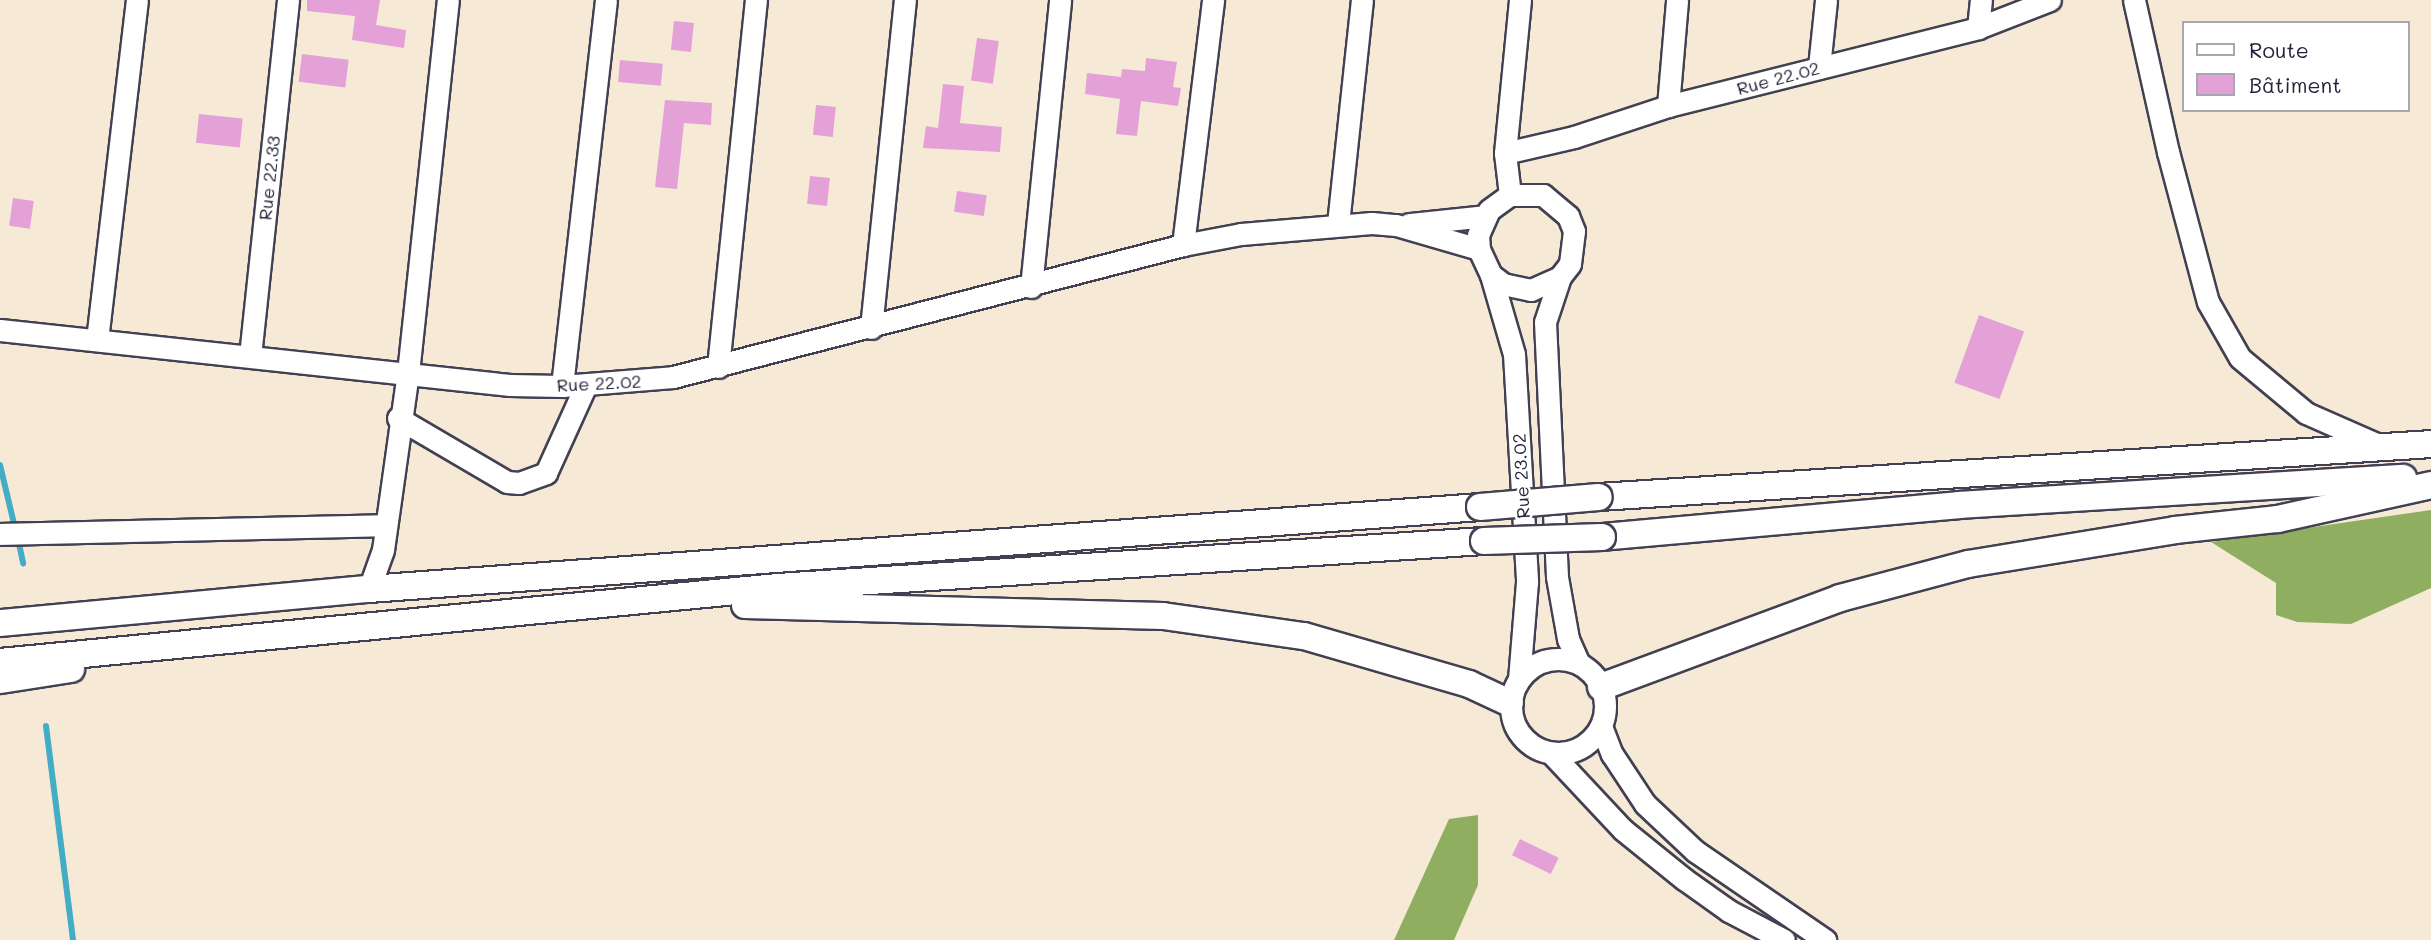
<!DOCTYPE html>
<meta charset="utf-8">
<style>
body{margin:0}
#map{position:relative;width:2431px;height:940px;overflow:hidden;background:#f6ead7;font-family:Mali,sans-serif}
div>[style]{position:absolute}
.forest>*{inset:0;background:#90ae60}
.stream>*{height:6px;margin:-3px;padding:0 3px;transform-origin:3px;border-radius:3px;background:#44acc4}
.building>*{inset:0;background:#e3a1d8;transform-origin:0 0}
.roads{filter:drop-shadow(2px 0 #424052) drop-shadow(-2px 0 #424052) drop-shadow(0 2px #424052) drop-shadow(0 -2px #424052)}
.minor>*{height:21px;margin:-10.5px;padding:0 10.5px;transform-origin:10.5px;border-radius:10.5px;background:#fff}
.minor>.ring{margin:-10.5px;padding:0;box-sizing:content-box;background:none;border:21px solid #fff;border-radius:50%}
.major>*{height:26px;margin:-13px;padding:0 13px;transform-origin:13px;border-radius:13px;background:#fff}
.bridges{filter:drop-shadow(2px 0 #424052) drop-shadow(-2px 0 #424052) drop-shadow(0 2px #424052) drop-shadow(0 -2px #424052)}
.major-bridge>*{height:26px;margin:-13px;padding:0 13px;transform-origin:13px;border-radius:13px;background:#fff}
span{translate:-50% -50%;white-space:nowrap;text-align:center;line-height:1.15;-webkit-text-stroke:5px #fff;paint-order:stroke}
.street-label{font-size:18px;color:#22223b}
.legend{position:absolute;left:2182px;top:21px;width:228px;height:91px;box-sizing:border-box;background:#fff;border:2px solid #a7a7b1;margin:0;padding:9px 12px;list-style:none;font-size:21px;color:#22223b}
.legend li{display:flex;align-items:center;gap:14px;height:35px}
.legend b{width:35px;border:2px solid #a7a7b1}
</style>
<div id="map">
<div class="forest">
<div style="clip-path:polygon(2431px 510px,2431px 588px,2351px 624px,2297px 622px,2276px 615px,2276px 583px,2211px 542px)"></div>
<div style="clip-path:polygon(1478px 815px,1478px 885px,1454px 940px,1394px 940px,1449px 819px)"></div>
</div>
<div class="stream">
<div style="left:0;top:465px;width:65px;rotate:76.6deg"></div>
<div style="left:18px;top:539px;width:25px;rotate:78deg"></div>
<div style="left:46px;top:726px;width:216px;rotate:82.8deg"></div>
</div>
<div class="building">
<div style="clip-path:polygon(307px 0,380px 0,376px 25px,406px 30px,404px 48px,352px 40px,355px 16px,307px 11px)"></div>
<div style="left:674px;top:21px;width:20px;height:29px;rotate:6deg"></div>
<div style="left:977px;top:38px;width:22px;height:43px;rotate:8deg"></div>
<div style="left:302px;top:54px;width:47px;height:28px;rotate:7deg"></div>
<div style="clip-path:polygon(1146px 58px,1177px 62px,1173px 87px,1181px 88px,1178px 106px,1141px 101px,1137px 136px,1116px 134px,1120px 99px,1085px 94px,1087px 73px,1121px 77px,1122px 69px,1145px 71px)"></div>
<div style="left:620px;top:60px;width:43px;height:22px;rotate:5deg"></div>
<div style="clip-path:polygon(943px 84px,964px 86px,960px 123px,1002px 127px,1000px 152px,923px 148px,926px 126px,938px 128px)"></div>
<div style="clip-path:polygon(665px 100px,712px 103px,711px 125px,684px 123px,677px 189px,655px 187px)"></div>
<div style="left:816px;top:105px;width:20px;height:30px;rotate:6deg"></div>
<div style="left:199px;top:114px;width:44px;height:29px;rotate:6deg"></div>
<div style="left:810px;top:176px;width:20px;height:28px;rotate:6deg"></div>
<div style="left:957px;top:191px;width:30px;height:21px;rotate:8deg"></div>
<div style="left:13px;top:198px;width:21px;height:28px;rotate:8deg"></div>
<div style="left:1979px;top:315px;width:48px;height:72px;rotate:20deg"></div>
<div style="left:1520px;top:839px;width:43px;height:18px;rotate:26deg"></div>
</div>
<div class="roads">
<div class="minor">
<div style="left:2134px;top:0;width:156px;rotate:77.4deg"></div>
<div style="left:2168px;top:152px;width:155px;rotate:75.1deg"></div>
<div style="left:2208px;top:302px;width:64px;rotate:60.3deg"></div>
<div style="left:2240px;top:358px;width:86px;rotate:39.8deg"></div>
<div style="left:2306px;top:413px;width:84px;rotate:23.8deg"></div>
<div style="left:1978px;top:28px;width:28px;rotate:-84deg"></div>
<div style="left:1819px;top:67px;width:67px;rotate:-84deg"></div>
<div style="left:1668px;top:106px;width:106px;rotate:-85.1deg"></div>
<div style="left:1505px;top:153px;width:71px;rotate:-13.1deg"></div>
<div style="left:1574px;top:137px;width:99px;rotate:-18.3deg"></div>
<div style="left:1668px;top:106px;width:320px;rotate:-14.1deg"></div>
<div style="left:1978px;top:28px;width:77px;rotate:-21.3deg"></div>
<div style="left:1510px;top:195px;width:42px;rotate:-96.8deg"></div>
<div style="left:1505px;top:153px;width:154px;rotate:-84.4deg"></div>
<div style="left:1338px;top:224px;width:225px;rotate:-83.9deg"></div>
<div style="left:1409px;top:224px;width:77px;rotate:-5.9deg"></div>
<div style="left:1183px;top:245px;width:247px;rotate:-83deg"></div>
<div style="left:1491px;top:275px;width:82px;rotate:73.8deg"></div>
<div style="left:1514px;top:354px;width:228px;rotate:86.7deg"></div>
<div style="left:1527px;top:582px;width:98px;rotate:94.7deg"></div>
<div style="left:1560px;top:277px;width:32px;rotate:156deg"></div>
<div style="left:1531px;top:290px;width:29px;rotate:-168deg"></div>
<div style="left:1503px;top:284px;width:15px;rotate:-143deg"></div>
<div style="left:1491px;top:275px;width:29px;rotate:-115deg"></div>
<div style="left:1479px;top:249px;width:14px;rotate:-94deg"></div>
<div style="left:1478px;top:235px;width:27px;rotate:-66deg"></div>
<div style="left:1489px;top:210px;width:26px;rotate:-36deg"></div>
<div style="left:1510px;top:195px;width:33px"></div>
<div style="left:1543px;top:195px;width:33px;rotate:40deg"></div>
<div style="left:1568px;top:216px;width:16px;rotate:68deg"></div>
<div style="left:1574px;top:231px;width:33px;rotate:97deg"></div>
<div style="left:1570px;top:264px;width:16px;rotate:128deg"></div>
<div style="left:1560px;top:277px;width:47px;rotate:108.4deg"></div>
<div style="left:1545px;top:322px;width:255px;rotate:87.3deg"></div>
<div style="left:1557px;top:577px;width:63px;rotate:79.9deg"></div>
<div style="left:1568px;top:639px;width:27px;rotate:66deg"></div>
<div style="left:1031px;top:287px;width:288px;rotate:-84.2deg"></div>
<div style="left:871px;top:328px;width:330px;rotate:-84.1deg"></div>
<div style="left:0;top:330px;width:513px;rotate:6.16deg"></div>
<div style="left:510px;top:385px;width:52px;rotate:1.1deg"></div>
<div style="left:562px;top:386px;width:111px;rotate:-4.6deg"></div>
<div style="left:673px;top:377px;width:527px;rotate:-14.51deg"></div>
<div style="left:1183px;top:245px;width:59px;rotate:-10.7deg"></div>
<div style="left:1241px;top:234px;width:131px;rotate:-4.8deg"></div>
<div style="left:1372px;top:223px;width:24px;rotate:5deg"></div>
<div style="left:1396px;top:225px;width:86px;rotate:16.1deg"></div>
<div style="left:97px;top:340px;width:342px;rotate:-83.3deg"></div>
<div style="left:250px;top:356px;width:358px;rotate:-83.9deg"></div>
<div style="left:718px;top:367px;width:369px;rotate:-84.1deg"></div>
<div style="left:562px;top:386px;width:388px;rotate:-83.5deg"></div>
<div style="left:398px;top:418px;width:126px;rotate:30.4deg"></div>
<div style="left:507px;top:482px;width:12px;rotate:5deg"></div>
<div style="left:519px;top:483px;width:29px;rotate:-20deg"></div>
<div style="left:546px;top:473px;width:97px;rotate:-65.6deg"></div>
<div style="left:0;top:534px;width:383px;rotate:-1.3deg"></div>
<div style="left:369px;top:589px;width:41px;rotate:-70.3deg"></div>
<div style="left:383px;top:550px;width:179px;rotate:-82deg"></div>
<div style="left:408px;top:373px;width:375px;rotate:-83.9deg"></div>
<div class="ring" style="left:1511px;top:659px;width:73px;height:73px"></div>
<div style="left:1601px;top:726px;width:30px;rotate:69deg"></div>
<div style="left:1612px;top:754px;width:60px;rotate:56.6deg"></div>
<div style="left:1645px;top:804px;width:69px;rotate:43.2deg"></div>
<div style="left:1695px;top:851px;width:158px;rotate:34.4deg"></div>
<div style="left:1551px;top:753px;width:104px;rotate:46.9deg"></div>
<div style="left:1622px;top:829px;width:80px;rotate:38.9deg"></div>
<div style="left:1684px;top:879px;width:55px;rotate:35.4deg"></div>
<div style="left:1729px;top:911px;width:62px;rotate:27.8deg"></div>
</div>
<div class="major">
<div style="left:1599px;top:497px;width:834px;rotate:-3.64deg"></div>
<div style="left:1602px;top:537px;width:358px;rotate:-5.1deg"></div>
<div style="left:1959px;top:505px;width:445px;rotate:-3.5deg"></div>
<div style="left:745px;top:605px;width:418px;rotate:1.5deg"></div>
<div style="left:1163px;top:616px;width:142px;rotate:8.1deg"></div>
<div style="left:1304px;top:636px;width:172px;rotate:16.2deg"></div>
<div style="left:1469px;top:684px;width:45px;rotate:24.9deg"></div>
<div style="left:0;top:623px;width:371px;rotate:-5.3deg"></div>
<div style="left:369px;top:589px;width:1114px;rotate:-4.22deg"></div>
<div style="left:0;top:662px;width:782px;rotate:-5.51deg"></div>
<div style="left:778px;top:587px;width:707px;rotate:-3.73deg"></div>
<div style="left:0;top:680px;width:72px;rotate:-8.8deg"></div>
<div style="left:1601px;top:687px;width:255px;rotate:-20.4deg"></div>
<div style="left:1840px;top:598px;width:132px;rotate:-14.9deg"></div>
<div style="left:1968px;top:564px;width:210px;rotate:-9.3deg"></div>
<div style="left:2175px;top:530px;width:104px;rotate:-6.1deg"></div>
<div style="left:2278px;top:519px;width:157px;rotate:-12.5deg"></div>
</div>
</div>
<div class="bridges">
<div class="major-bridge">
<div style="left:1480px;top:507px;width:119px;rotate:-4.8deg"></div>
<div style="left:1484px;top:541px;width:118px;rotate:-1.9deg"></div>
</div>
</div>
<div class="street-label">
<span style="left:1778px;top:78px;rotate:-15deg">Rue 22.02</span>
<span style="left:269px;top:178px;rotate:-84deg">Rue 22.33</span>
<span style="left:599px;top:383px;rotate:-3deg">Rue 22.02</span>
<span style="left:1521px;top:476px;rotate:-93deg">Rue 23.02</span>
</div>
<ul class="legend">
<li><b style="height:9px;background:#fff"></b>Route</li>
<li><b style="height:19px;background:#e3a1d8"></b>Bâtiment</li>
</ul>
</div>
